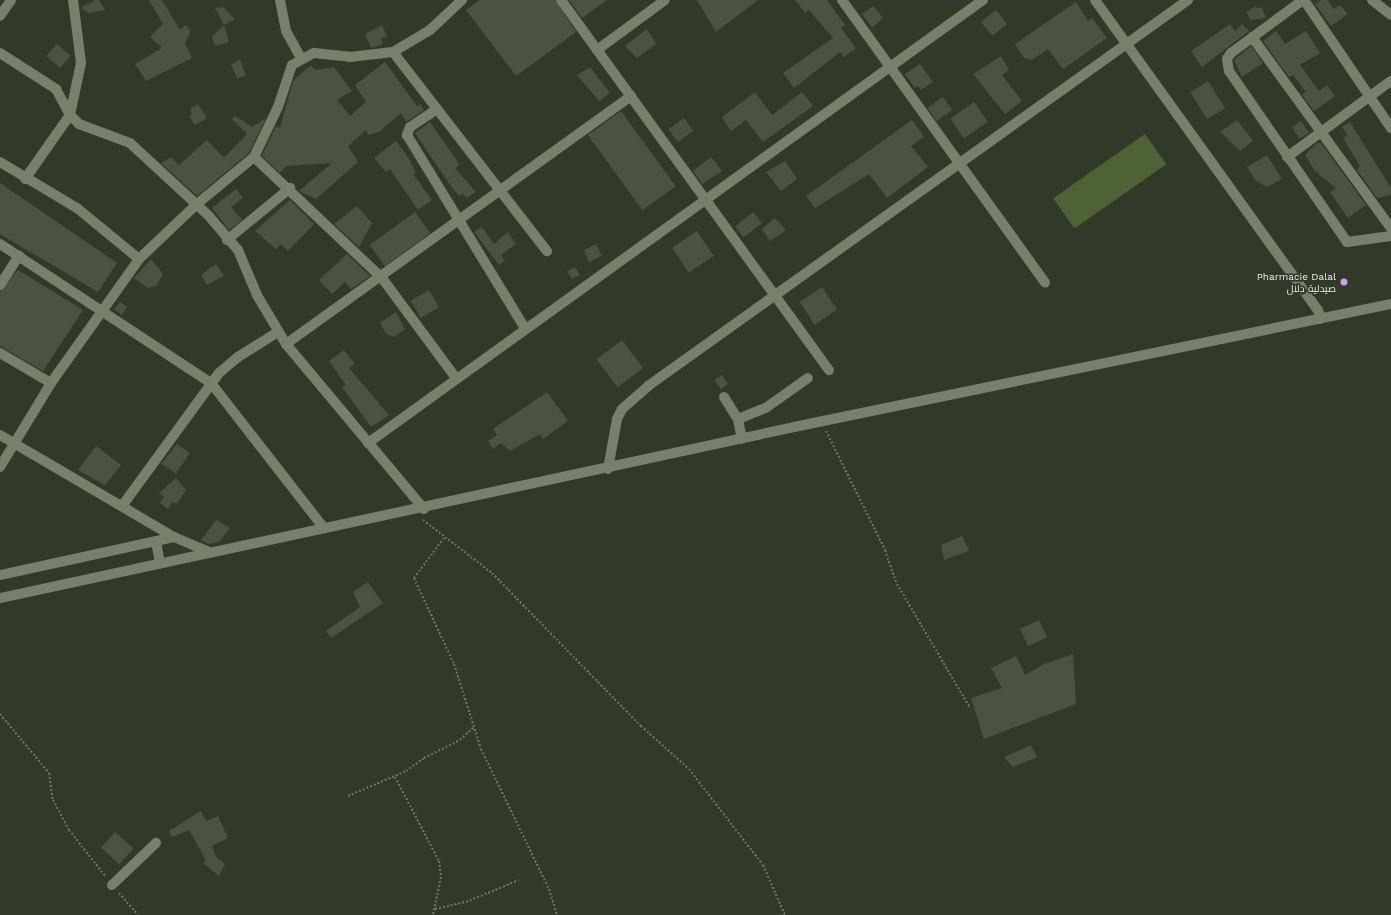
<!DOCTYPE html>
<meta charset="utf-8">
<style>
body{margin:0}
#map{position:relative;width:1391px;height:915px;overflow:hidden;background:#323929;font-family:"Work Sans",Cairo,sans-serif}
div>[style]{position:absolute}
.green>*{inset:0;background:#4f6236;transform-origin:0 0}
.building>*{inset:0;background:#4b5242;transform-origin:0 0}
.path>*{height:2px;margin-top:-1px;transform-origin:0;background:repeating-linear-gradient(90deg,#6e7466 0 2px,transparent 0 4px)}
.minor>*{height:10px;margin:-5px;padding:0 5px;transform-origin:5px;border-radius:5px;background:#76806b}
.dots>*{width:11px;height:11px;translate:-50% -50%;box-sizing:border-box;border:2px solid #323929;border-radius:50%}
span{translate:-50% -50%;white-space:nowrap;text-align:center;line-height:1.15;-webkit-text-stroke:3.5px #323929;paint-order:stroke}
.poi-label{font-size:10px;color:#eaefe5}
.right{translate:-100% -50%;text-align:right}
</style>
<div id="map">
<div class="green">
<div style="left:1145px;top:134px;width:37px;height:112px;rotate:55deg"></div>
</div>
<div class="building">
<div style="clip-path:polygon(95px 0,99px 0,105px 10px,89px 13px,81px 8px)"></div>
<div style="clip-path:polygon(149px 0,162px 0,180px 30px,185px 25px,191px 31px,185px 43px,192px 58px,146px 81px,135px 64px,162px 48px,150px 37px,163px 24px)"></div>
<div style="clip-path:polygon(480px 0,555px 0,576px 32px,516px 76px,466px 10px)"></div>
<div style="clip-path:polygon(569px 0,607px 0,582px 18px)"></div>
<div style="clip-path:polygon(697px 0,758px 0,716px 32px)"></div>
<div style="clip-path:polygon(795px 0,827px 0,845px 25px,841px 28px,856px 48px,844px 57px,840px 52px,794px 88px,783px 73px,833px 38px,809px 10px,805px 13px)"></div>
<div style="clip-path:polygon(1322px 0,1328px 0,1333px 9px,1340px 5px,1348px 14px,1331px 26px,1315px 4px)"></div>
<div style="clip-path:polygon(1076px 2px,1088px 21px,1092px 18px,1107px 38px,1063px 69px,1048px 49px,1032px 60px,1024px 58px,1015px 44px)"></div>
<div style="clip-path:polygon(873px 6px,883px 18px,872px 28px,862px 14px)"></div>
<div style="clip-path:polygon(223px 7px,235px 19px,224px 25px,215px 8px)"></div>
<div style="clip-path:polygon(1254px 7px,1262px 8px,1266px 18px,1251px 20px,1246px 12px)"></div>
<div style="left:996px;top:10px;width:18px;height:19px;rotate:52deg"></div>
<div style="clip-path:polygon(1230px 24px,1235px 31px,1242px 24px,1249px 31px,1202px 67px,1191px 51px)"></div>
<div style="clip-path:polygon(224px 25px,229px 42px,215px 46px,212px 37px)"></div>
<div style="clip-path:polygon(382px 25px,387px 37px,381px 38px,383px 44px,371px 48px,365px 34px)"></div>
<div style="clip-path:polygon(647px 29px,656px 44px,637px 58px,625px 46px)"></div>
<div style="clip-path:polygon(1276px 31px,1285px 44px,1306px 31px,1320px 53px,1300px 65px,1319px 91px,1327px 85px,1335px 96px,1314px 111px,1302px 95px,1306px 92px,1293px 75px,1289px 77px,1263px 41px)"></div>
<div style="left:57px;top:44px;width:18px;height:16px;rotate:41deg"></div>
<div style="clip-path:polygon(1251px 46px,1263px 63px,1242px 77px,1234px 60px)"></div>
<div style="clip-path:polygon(1001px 56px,1009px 70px,1002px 75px,1022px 101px,1005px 114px,973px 74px)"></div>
<div style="clip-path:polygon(240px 59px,246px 76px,237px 78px,231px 65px)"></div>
<div style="clip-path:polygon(385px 62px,417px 106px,420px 104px,424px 110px,406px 122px,401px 113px,379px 132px,369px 135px,366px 130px,348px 146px,358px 162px,316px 199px,299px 191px,332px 163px,286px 166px,280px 173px,262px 156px,276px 126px,280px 128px,293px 81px,311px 65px,315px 70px,334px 67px,352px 91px,337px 100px,350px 116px,366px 102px,355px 85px)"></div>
<div style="clip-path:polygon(920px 64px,933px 82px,921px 90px,918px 86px,915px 88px,905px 74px)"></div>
<div style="clip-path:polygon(590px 67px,610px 93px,599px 101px,577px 75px)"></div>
<div style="left:1208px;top:81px;width:32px;height:21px;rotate:58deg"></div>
<div style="clip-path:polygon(755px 92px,772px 115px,802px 92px,813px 106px,763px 142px,746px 120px,731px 131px,722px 117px)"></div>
<div style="left:943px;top:97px;width:16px;height:19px;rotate:55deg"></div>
<div style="left:974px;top:102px;width:24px;height:29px;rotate:55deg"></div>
<div style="clip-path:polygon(198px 104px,207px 118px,195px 125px,189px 116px,192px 114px,190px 109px)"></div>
<div style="left:621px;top:111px;width:93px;height:41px;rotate:54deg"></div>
<div style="clip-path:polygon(235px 116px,252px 127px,266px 118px,249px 153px,197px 196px,161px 163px,171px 157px,179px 165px,207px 140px,224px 158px,247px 134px,232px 119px)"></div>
<div style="left:684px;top:118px;width:16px;height:19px;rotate:55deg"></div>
<div style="clip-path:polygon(912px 120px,924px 137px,911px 146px,928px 167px,887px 198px,869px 174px,815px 208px,806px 196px)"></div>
<div style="clip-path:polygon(1237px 120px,1253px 141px,1240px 151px,1220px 132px)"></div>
<div style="left:1301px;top:121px;width:14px;height:11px;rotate:56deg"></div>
<div style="clip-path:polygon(430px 122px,460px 165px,455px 168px,476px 192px,467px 198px,463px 194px,459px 196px,450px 185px,415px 133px)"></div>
<div style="clip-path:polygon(1350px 122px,1391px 188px,1391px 195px,1377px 198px,1357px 170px,1360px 166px,1343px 138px,1347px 135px,1342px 127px)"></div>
<div style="clip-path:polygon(396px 141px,408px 157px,416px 173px,413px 174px,432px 200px,418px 210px,390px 169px,386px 172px,374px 158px)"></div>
<div style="clip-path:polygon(1317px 143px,1321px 143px,1366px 205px,1348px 218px,1330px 192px,1336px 188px,1315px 171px,1305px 155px)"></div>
<div style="clip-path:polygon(1267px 155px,1282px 179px,1267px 187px,1256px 181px,1247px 167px)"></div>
<div style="clip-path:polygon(711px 157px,722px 171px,702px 184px,693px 171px)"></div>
<div style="clip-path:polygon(785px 161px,797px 179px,781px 191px,766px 172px)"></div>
<div style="clip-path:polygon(0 183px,117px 263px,98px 292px,0 234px)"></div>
<div style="clip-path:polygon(236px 189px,243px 198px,231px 207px,242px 220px,229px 230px,212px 208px)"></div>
<div style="clip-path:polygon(290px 200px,314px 224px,288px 251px,281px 244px,276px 249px,255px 231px)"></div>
<div style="clip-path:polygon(357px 206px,372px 223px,359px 247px,334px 224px)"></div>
<div style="left:415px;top:212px;width:26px;height:56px;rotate:54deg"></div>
<div style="left:753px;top:212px;width:14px;height:23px;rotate:51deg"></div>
<div style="clip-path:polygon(775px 218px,786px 230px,770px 241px,762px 229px)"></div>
<div style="clip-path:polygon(482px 227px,494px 244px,508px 232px,516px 244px,501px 255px,505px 261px,499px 265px,474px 232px)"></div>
<div style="left:697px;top:231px;width:30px;height:30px;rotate:56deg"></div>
<div style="left:596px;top:244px;width:13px;height:14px;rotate:63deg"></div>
<div style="clip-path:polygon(347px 254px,370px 276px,351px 289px,345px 282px,332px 294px,319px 280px)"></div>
<div style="clip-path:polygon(151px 259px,163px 274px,156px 286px,148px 288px,134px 278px)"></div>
<div style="clip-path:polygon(216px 264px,224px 276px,207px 285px,201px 275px)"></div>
<div style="clip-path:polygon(575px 267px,580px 275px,572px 279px,567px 271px)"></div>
<div style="clip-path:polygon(18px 270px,83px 310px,43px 371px,0 346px,0 291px)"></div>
<div style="left:822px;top:287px;width:27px;height:27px;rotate:56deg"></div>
<div style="left:429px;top:290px;width:20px;height:21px;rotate:60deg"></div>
<div style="clip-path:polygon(120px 302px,127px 307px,122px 315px,114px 309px)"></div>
<div style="clip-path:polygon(396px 312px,405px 329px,394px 337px,386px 334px,380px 323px)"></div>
<div style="left:622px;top:340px;width:35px;height:32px;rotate:53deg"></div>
<div style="clip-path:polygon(344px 350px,355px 364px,349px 368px,389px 415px,371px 427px,342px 387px,346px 385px,329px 361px)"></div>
<div style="left:722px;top:375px;width:11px;height:9px;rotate:56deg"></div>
<div style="clip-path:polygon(547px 392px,568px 421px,543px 439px,540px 434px,510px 451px,501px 443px,493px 449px,488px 441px,497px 435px,493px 429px)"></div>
<div style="clip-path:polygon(177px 444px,190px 453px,176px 473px,161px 464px)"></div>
<div style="clip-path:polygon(96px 446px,121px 465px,105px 485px,78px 470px)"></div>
<div style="clip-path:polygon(176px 478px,186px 490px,177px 504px,172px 502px,168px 509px,160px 503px,164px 497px,159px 493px)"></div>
<div style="clip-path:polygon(216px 520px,230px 528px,219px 542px,208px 544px,201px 540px)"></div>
<div style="clip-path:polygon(962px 536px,969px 551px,944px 560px,941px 545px)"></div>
<div style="clip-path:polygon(368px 582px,383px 603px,331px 638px,326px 631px,360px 607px,353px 592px)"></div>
<div style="left:1039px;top:620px;width:19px;height:21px;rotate:65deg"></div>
<div style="clip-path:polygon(1073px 654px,1076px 704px,984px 739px,971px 698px,1002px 688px,991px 668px,1016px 656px,1025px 675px,1044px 664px)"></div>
<div style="clip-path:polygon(1031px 745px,1037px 757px,1013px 767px,1004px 757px)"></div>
<div style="clip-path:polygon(201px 811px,206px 821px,218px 816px,228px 838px,212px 846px,216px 857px,225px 864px,219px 876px,203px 863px,206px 860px,189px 830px,172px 837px,169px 831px)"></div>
<div style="left:115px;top:832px;width:25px;height:21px;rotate:42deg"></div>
</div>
<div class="path">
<div style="left:826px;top:431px;width:133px;rotate:63.6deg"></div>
<div style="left:885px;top:550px;width:36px;rotate:71deg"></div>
<div style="left:897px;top:584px;width:144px;rotate:59.5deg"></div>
<div style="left:423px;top:520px;width:87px;rotate:37.5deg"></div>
<div style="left:492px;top:573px;width:214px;rotate:45.8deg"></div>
<div style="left:641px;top:726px;width:64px;rotate:41.9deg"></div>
<div style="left:689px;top:769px;width:121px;rotate:52.4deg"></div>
<div style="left:763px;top:865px;width:55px;rotate:66.3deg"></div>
<div style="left:444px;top:538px;width:50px;rotate:126.9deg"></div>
<div style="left:414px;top:578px;width:95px;rotate:65.1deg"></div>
<div style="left:454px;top:664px;width:89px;rotate:72.4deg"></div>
<div style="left:481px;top:749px;width:156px;rotate:64.1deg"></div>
<div style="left:549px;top:889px;width:27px;rotate:73deg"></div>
<div style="left:0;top:714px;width:77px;rotate:50.3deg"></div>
<div style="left:49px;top:773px;width:27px;rotate:82deg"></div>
<div style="left:53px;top:800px;width:34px;rotate:62deg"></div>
<div style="left:69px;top:830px;width:60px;rotate:51.8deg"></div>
<div style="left:395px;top:777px;width:95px;rotate:62.4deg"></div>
<div style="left:439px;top:861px;width:16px;rotate:83deg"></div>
<div style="left:441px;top:877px;width:39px;rotate:102deg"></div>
<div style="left:348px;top:796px;width:63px;rotate:-23.3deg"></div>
<div style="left:406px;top:771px;width:22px;rotate:-36deg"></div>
<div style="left:424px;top:758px;width:40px;rotate:-26.6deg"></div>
<div style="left:460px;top:740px;width:18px;rotate:-43deg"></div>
<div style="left:119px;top:893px;width:29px;rotate:49deg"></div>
<div style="left:435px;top:909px;width:32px;rotate:-13deg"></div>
<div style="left:466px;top:902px;width:57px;rotate:-22.5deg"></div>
</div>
<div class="minor">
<div style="left:280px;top:0;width:32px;rotate:79deg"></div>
<div style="left:286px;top:31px;width:31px;rotate:61deg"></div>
<div style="left:561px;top:0;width:457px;rotate:54.1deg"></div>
<div style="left:842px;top:0;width:348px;rotate:54.3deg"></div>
<div style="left:1095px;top:0;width:382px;rotate:54.3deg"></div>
<div style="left:1318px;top:310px;width:9px;rotate:72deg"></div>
<div style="left:1303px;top:0;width:89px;rotate:143.6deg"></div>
<div style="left:1231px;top:53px;width:7px;rotate:124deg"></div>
<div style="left:1227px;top:59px;width:12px;rotate:81deg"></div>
<div style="left:1229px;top:71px;width:208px;rotate:55.4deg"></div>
<div style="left:1347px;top:242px;width:44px;rotate:-7.8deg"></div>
<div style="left:1304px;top:0;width:155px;rotate:55.8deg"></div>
<div style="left:1372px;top:0;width:24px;rotate:38deg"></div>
<div style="left:0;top:16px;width:19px;rotate:-55deg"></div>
<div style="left:1252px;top:37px;width:236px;rotate:54deg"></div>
<div style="left:597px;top:50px;width:84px;rotate:-36.3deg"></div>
<div style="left:393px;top:52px;width:252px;rotate:52.3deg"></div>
<div style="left:0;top:53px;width:67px;rotate:32.7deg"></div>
<div style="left:56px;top:89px;width:30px;rotate:62deg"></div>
<div style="left:70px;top:115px;width:13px;rotate:45deg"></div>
<div style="left:79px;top:124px;width:54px;rotate:20.4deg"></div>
<div style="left:130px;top:143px;width:106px;rotate:42.7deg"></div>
<div style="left:208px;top:215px;width:46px;rotate:49.4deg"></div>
<div style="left:238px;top:250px;width:49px;rotate:67.1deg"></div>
<div style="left:257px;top:295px;width:57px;rotate:59.4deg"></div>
<div style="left:286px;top:344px;width:215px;rotate:50.1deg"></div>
<div style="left:437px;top:109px;width:32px;rotate:146deg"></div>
<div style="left:410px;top:127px;width:9px;rotate:111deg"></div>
<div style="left:407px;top:135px;width:226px;rotate:58.6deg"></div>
<div style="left:254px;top:157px;width:176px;rotate:43.4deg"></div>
<div style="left:382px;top:278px;width:124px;rotate:53.5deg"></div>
<div style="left:1287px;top:157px;width:129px;rotate:-36.2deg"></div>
<div style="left:0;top:162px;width:90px;rotate:30.9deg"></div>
<div style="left:77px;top:208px;width:80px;rotate:39.4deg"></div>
<div style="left:25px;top:179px;width:78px;rotate:-54.9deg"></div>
<div style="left:70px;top:115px;width:53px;rotate:-78.1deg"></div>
<div style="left:81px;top:63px;width:64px;rotate:-97.2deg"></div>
<div style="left:227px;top:240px;width:82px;rotate:-39.5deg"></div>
<div style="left:0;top:244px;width:253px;rotate:33.4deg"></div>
<div style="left:211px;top:383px;width:184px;rotate:52.1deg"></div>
<div style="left:0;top:285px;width:35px;rotate:-57deg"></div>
<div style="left:286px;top:344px;width:425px;rotate:-35.7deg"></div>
<div style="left:0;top:353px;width:59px;rotate:30.5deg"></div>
<div style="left:724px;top:397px;width:26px;rotate:58deg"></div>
<div style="left:738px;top:419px;width:20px;rotate:79deg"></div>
<div style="left:738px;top:419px;width:31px;rotate:-22deg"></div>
<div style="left:767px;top:407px;width:50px;rotate:-35.3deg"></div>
<div style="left:0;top:435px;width:202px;rotate:30.4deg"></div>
<div style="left:368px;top:443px;width:758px;rotate:-35.77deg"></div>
<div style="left:0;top:467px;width:98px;rotate:-58.7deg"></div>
<div style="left:51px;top:383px;width:152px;rotate:-54.6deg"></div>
<div style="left:139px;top:259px;width:80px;rotate:-43.5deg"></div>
<div style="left:197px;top:204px;width:74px;rotate:-39.5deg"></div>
<div style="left:254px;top:157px;width:55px;rotate:-64.4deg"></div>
<div style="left:278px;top:107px;width:44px;rotate:-71.6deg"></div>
<div style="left:292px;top:65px;width:25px;rotate:-29deg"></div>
<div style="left:314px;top:53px;width:36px;rotate:6deg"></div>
<div style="left:350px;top:57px;width:43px;rotate:-6.6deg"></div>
<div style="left:393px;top:52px;width:43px;rotate:-30.7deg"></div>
<div style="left:430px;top:30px;width:44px;rotate:-43.2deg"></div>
<div style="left:608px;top:469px;width:51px;rotate:-79.8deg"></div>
<div style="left:617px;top:419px;width:11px;rotate:-63deg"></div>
<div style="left:622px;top:409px;width:35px;rotate:-41deg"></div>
<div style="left:648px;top:386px;width:664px;rotate:-35.56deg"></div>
<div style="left:122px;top:506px;width:165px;rotate:-53.9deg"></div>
<div style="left:219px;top:373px;width:25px;rotate:-40deg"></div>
<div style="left:238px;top:357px;width:47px;rotate:-32deg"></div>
<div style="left:156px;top:541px;width:23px;rotate:80deg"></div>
<div style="left:0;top:575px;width:178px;rotate:-12.3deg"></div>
<div style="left:174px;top:537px;width:36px;rotate:23deg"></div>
<div style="left:0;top:598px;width:812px;rotate:-12.15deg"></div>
<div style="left:794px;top:427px;width:610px;rotate:-11.64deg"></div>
<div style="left:112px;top:885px;width:61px;rotate:-43.7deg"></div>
</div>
<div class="dots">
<div style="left:1344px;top:282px;background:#d09dfe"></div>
</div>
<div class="poi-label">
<span class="right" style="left:1336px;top:282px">Pharmacie Dalal<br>صيدلية دلال</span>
</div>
</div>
